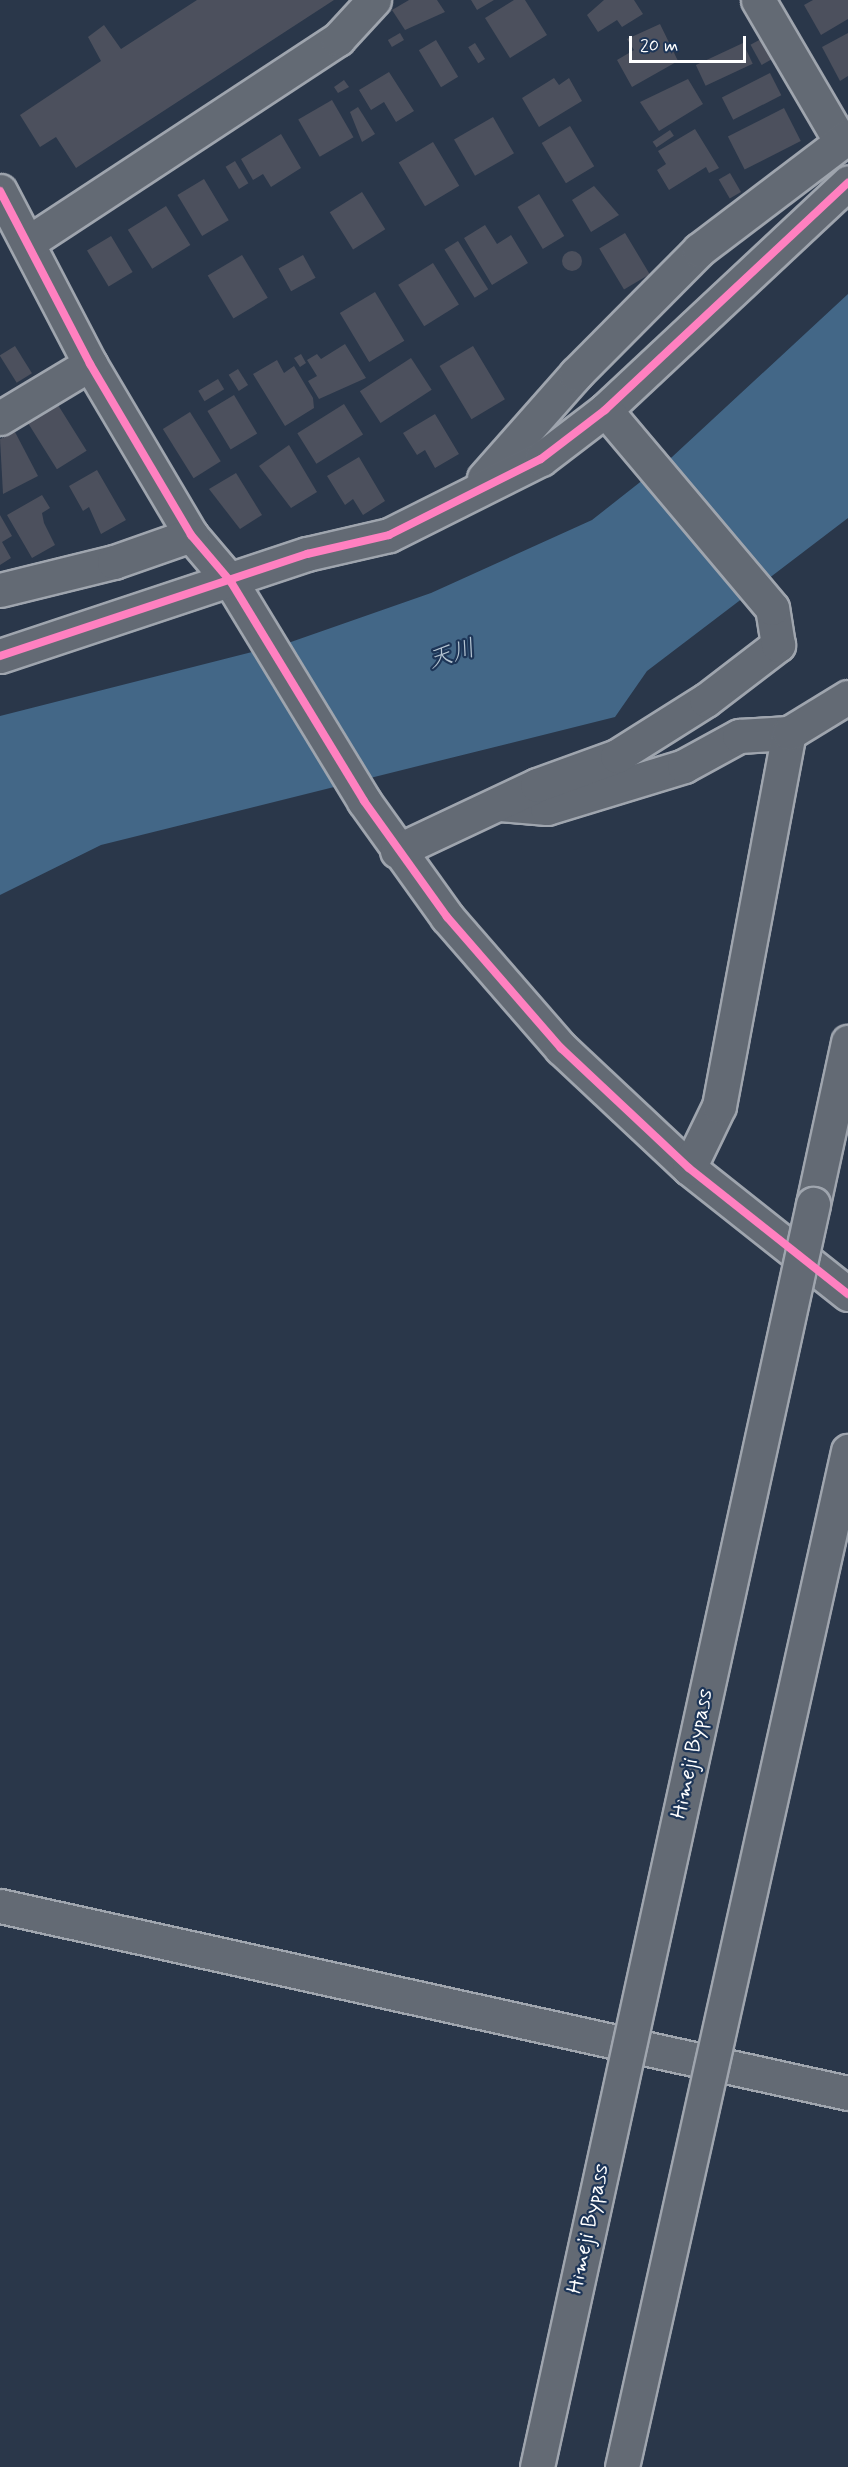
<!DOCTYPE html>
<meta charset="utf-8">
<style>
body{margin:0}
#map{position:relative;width:848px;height:2467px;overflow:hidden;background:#2a374a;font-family:Mynerve,"Klee One",sans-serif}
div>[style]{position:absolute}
.water>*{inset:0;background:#436787}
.building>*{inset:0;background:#4c505d;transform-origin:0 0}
.round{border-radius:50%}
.roads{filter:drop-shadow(2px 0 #9fa5ae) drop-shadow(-2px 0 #9fa5ae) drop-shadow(0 2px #9fa5ae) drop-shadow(0 -2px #9fa5ae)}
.minor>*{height:33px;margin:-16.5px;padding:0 16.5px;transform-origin:16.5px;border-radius:16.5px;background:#636a74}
.highway>*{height:33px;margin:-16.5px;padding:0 16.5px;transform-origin:16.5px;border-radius:16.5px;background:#636a74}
.bridges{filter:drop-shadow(2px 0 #9fa5ae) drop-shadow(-2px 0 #9fa5ae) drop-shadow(0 2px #9fa5ae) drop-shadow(0 -2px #9fa5ae)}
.highway-bridge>*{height:33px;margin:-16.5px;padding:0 16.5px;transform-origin:16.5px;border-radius:16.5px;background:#636a74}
.cycleway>*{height:8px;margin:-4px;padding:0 4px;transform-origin:4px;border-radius:4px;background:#ff80c0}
span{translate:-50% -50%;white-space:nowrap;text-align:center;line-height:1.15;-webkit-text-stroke:4.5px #1d3557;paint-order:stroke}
.street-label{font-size:22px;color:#fff}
.water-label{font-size:24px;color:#b5c4d1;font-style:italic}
.scale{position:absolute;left:629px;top:36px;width:117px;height:27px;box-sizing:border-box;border:3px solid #fff;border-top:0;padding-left:8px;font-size:18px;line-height:21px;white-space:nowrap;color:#fff;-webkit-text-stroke:4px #1d3557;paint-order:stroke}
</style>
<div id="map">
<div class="water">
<div style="clip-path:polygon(848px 294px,848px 518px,647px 671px,615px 717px,101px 845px,0 895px,0 716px,288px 643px,431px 593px,592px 520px,672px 457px)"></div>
</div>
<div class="building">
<div style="clip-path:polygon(197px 0,334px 0,76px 168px,56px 137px,40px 147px,20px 115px,101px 61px,88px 37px,104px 25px,121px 49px)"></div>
<div style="clip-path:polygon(409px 0,437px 0,445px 12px,405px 30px,392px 10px)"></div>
<div style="clip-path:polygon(471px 0,494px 0,477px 10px)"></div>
<div style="clip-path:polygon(514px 0,525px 0,547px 35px,510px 58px,485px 18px)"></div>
<div style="clip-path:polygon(604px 0,634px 0,643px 14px,622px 27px,617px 20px,598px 32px,587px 15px)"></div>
<div style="clip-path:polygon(813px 0,848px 0,848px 19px,821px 35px,804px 5px)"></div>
<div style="clip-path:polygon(660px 24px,678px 61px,632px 87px,617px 60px,634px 50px,627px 39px)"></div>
<div style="left:400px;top:33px;width:8px;height:14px;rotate:60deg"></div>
<div style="clip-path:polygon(848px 33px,848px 76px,840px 81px,822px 47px)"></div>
<div style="left:761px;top:39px;width:23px;height:12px;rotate:61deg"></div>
<div style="left:436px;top:40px;width:43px;height:20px;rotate:59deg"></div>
<div style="left:475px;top:43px;width:19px;height:8px;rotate:58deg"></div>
<div style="left:743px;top:43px;width:23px;height:52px;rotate:65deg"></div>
<div style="clip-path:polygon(389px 72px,414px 111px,396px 122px,384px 102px,371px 110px,359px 90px)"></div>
<div style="left:770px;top:73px;width:25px;height:54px;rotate:63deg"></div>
<div style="clip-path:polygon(554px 78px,559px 85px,569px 78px,582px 101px,539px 127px,522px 98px)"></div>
<div style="clip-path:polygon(688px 79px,703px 104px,659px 131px,640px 102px)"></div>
<div style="clip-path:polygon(344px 80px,349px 87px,338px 93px,334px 87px)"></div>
<div style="left:332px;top:100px;width:43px;height:39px;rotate:60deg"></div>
<div style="clip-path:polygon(358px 107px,375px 134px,362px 142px,350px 112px)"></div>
<div style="left:784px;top:108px;width:37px;height:63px;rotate:63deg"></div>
<div style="left:493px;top:117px;width:42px;height:45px;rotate:60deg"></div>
<div style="left:570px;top:126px;width:47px;height:33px;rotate:59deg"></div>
<div style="clip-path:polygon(695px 129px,719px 168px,709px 173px,706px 167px,669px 190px,657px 170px,666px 164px,658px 151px)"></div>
<div style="left:670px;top:130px;width:7px;height:21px;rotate:56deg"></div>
<div style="clip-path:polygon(281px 134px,301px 168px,271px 187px,263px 174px,253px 180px,241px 159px)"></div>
<div style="left:433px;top:142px;width:51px;height:40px;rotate:59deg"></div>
<div style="left:235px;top:161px;width:26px;height:11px;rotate:59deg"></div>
<div style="left:730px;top:173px;width:22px;height:13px;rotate:60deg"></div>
<div style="left:204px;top:179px;width:48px;height:31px;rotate:59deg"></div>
<div style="clip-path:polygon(594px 186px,619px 215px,591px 232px,572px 200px)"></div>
<div style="left:362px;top:192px;width:44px;height:38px;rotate:58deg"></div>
<div style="left:539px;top:194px;width:49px;height:25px;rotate:59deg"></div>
<div style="left:166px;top:206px;width:46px;height:45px;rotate:58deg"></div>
<div style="clip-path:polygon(485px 225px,497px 244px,511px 235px,528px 263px,492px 285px,464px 238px)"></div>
<div style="left:625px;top:233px;width:48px;height:30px;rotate:59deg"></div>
<div style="left:111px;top:236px;width:42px;height:28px;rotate:59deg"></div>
<div style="left:458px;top:241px;width:57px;height:16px;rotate:58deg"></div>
<div class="round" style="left:562px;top:251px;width:20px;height:20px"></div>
<div style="left:242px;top:255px;width:50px;height:40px;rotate:59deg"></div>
<div style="left:303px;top:255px;width:26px;height:28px;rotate:61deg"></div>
<div style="left:433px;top:263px;width:49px;height:41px;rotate:58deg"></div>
<div style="left:375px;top:292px;width:57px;height:41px;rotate:59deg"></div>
<div style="clip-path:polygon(345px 344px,366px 378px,319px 399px,308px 381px,317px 376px,307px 360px,317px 354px,321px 359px)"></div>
<div style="left:15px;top:346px;width:32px;height:18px;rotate:58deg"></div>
<div style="left:473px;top:346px;width:62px;height:39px;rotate:59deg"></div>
<div style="clip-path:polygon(301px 354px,306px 363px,300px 367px,294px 358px)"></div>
<div style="left:411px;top:358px;width:38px;height:61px;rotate:57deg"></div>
<div style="clip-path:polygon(277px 360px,284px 373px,294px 366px,313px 398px,314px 408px,285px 426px,253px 374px)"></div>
<div style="left:238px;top:369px;width:19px;height:11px;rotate:58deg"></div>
<div style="left:218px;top:379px;width:12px;height:23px;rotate:59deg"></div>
<div style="left:234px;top:395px;width:45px;height:31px;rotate:59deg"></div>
<div style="left:344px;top:404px;width:36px;height:55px;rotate:58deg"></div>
<div style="left:58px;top:405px;width:54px;height:35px;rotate:58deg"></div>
<div style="left:190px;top:412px;width:58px;height:32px;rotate:58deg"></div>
<div style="clip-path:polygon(435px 414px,459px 454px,435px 468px,425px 450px,417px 455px,403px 433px)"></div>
<div style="clip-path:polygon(15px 432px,38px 476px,3px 494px,0 439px)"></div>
<div style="clip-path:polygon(289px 445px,317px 492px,291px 508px,259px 466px)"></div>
<div style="clip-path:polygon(359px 457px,385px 501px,363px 515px,353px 499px,345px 505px,327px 476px)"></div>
<div style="clip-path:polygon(97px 470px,126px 520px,101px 534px,89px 507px,83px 511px,69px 486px)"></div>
<div style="clip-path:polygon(236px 473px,262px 515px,240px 529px,209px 489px)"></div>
<div style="clip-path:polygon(42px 495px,50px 508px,42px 513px,44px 523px,55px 545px,32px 558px,7px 515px)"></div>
<div style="clip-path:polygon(0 515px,12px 536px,2px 542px,11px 558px,0 565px)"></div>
</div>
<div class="roads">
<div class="minor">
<div style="left:758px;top:0;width:164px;rotate:59.7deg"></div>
<div style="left:0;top:191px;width:195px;rotate:62.5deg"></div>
<div style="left:90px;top:364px;width:199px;rotate:59.4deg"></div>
<div style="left:191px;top:535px;width:62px;rotate:49.6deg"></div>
<div style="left:231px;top:582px;width:256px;rotate:58.7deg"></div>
<div style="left:364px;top:801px;width:143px;rotate:54.4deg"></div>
<div style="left:447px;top:917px;width:174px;rotate:49deg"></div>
<div style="left:561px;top:1048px;width:175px;rotate:43.2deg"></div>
<div style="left:689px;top:1168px;width:203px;rotate:38.4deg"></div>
<div style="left:29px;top:242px;width:370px;rotate:-33.3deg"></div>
<div style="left:338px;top:39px;width:53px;rotate:-47.3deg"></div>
<div style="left:0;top:418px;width:105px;rotate:-31deg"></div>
<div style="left:484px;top:478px;width:139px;rotate:-48.5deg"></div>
<div style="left:576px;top:374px;width:175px;rotate:-45.2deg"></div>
<div style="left:699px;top:250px;width:187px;rotate:-37.2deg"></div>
<div style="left:0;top:590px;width:117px;rotate:-13.8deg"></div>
<div style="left:114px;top:562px;width:82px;rotate:-19.3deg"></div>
<div style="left:0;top:656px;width:324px;rotate:-18.4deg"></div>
<div style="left:307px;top:554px;width:84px;rotate:-13deg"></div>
<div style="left:389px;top:535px;width:170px;rotate:-26.6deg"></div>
<div style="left:541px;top:459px;width:81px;rotate:-37.4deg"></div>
<div style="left:605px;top:410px;width:333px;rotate:-43.1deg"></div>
<div style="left:500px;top:804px;width:47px;rotate:4.9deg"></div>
<div style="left:547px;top:808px;width:143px;rotate:-17deg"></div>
<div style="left:684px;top:766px;width:63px;rotate:-28.6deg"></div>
<div style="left:739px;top:736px;width:50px;rotate:-3.4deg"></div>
<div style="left:397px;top:851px;width:155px;rotate:-25.2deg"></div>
<div style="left:537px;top:785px;width:85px;rotate:-19.9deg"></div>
<div style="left:617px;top:756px;width:105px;rotate:-32.2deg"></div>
<div style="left:706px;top:700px;width:91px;rotate:-37.4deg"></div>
<div style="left:778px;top:645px;width:37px;rotate:-99deg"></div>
<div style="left:772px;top:608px;width:259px;rotate:-130.1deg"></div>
<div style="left:689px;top:1168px;width:69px;rotate:-64.2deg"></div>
<div style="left:719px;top:1106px;width:380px;rotate:-79.4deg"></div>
<div style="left:789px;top:733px;width:69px;rotate:-31.4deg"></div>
<div style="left:0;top:1906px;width:868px;rotate:12.44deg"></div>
</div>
<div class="highway">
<div style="left:813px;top:1204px;width:166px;rotate:-77.8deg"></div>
</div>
</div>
<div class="bridges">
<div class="highway-bridge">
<div style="left:537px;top:2467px;width:1293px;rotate:-77.67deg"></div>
<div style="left:622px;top:2467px;width:1041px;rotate:-77.46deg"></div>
</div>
</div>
<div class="cycleway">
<div style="left:0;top:191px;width:195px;rotate:62.5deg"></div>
<div style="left:90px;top:364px;width:199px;rotate:59.4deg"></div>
<div style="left:191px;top:535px;width:62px;rotate:49.6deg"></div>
<div style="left:231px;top:582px;width:256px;rotate:58.7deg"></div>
<div style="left:364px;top:801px;width:143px;rotate:54.4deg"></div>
<div style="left:447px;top:917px;width:174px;rotate:49deg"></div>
<div style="left:561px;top:1048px;width:175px;rotate:43.2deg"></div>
<div style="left:689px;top:1168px;width:203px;rotate:38.4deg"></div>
<div style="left:0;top:656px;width:324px;rotate:-18.4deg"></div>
<div style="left:307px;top:554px;width:84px;rotate:-13deg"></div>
<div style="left:389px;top:535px;width:170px;rotate:-26.6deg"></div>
<div style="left:541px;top:459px;width:81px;rotate:-37.4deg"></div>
<div style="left:605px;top:410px;width:333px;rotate:-43.1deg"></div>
</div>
<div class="street-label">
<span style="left:693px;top:1754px;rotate:-78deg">Himeji Bypass</span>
<span style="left:589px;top:2229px;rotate:-78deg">Himeji Bypass</span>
</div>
<div class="water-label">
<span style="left:452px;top:655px;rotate:-17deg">天川</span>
</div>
<div class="scale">20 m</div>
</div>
